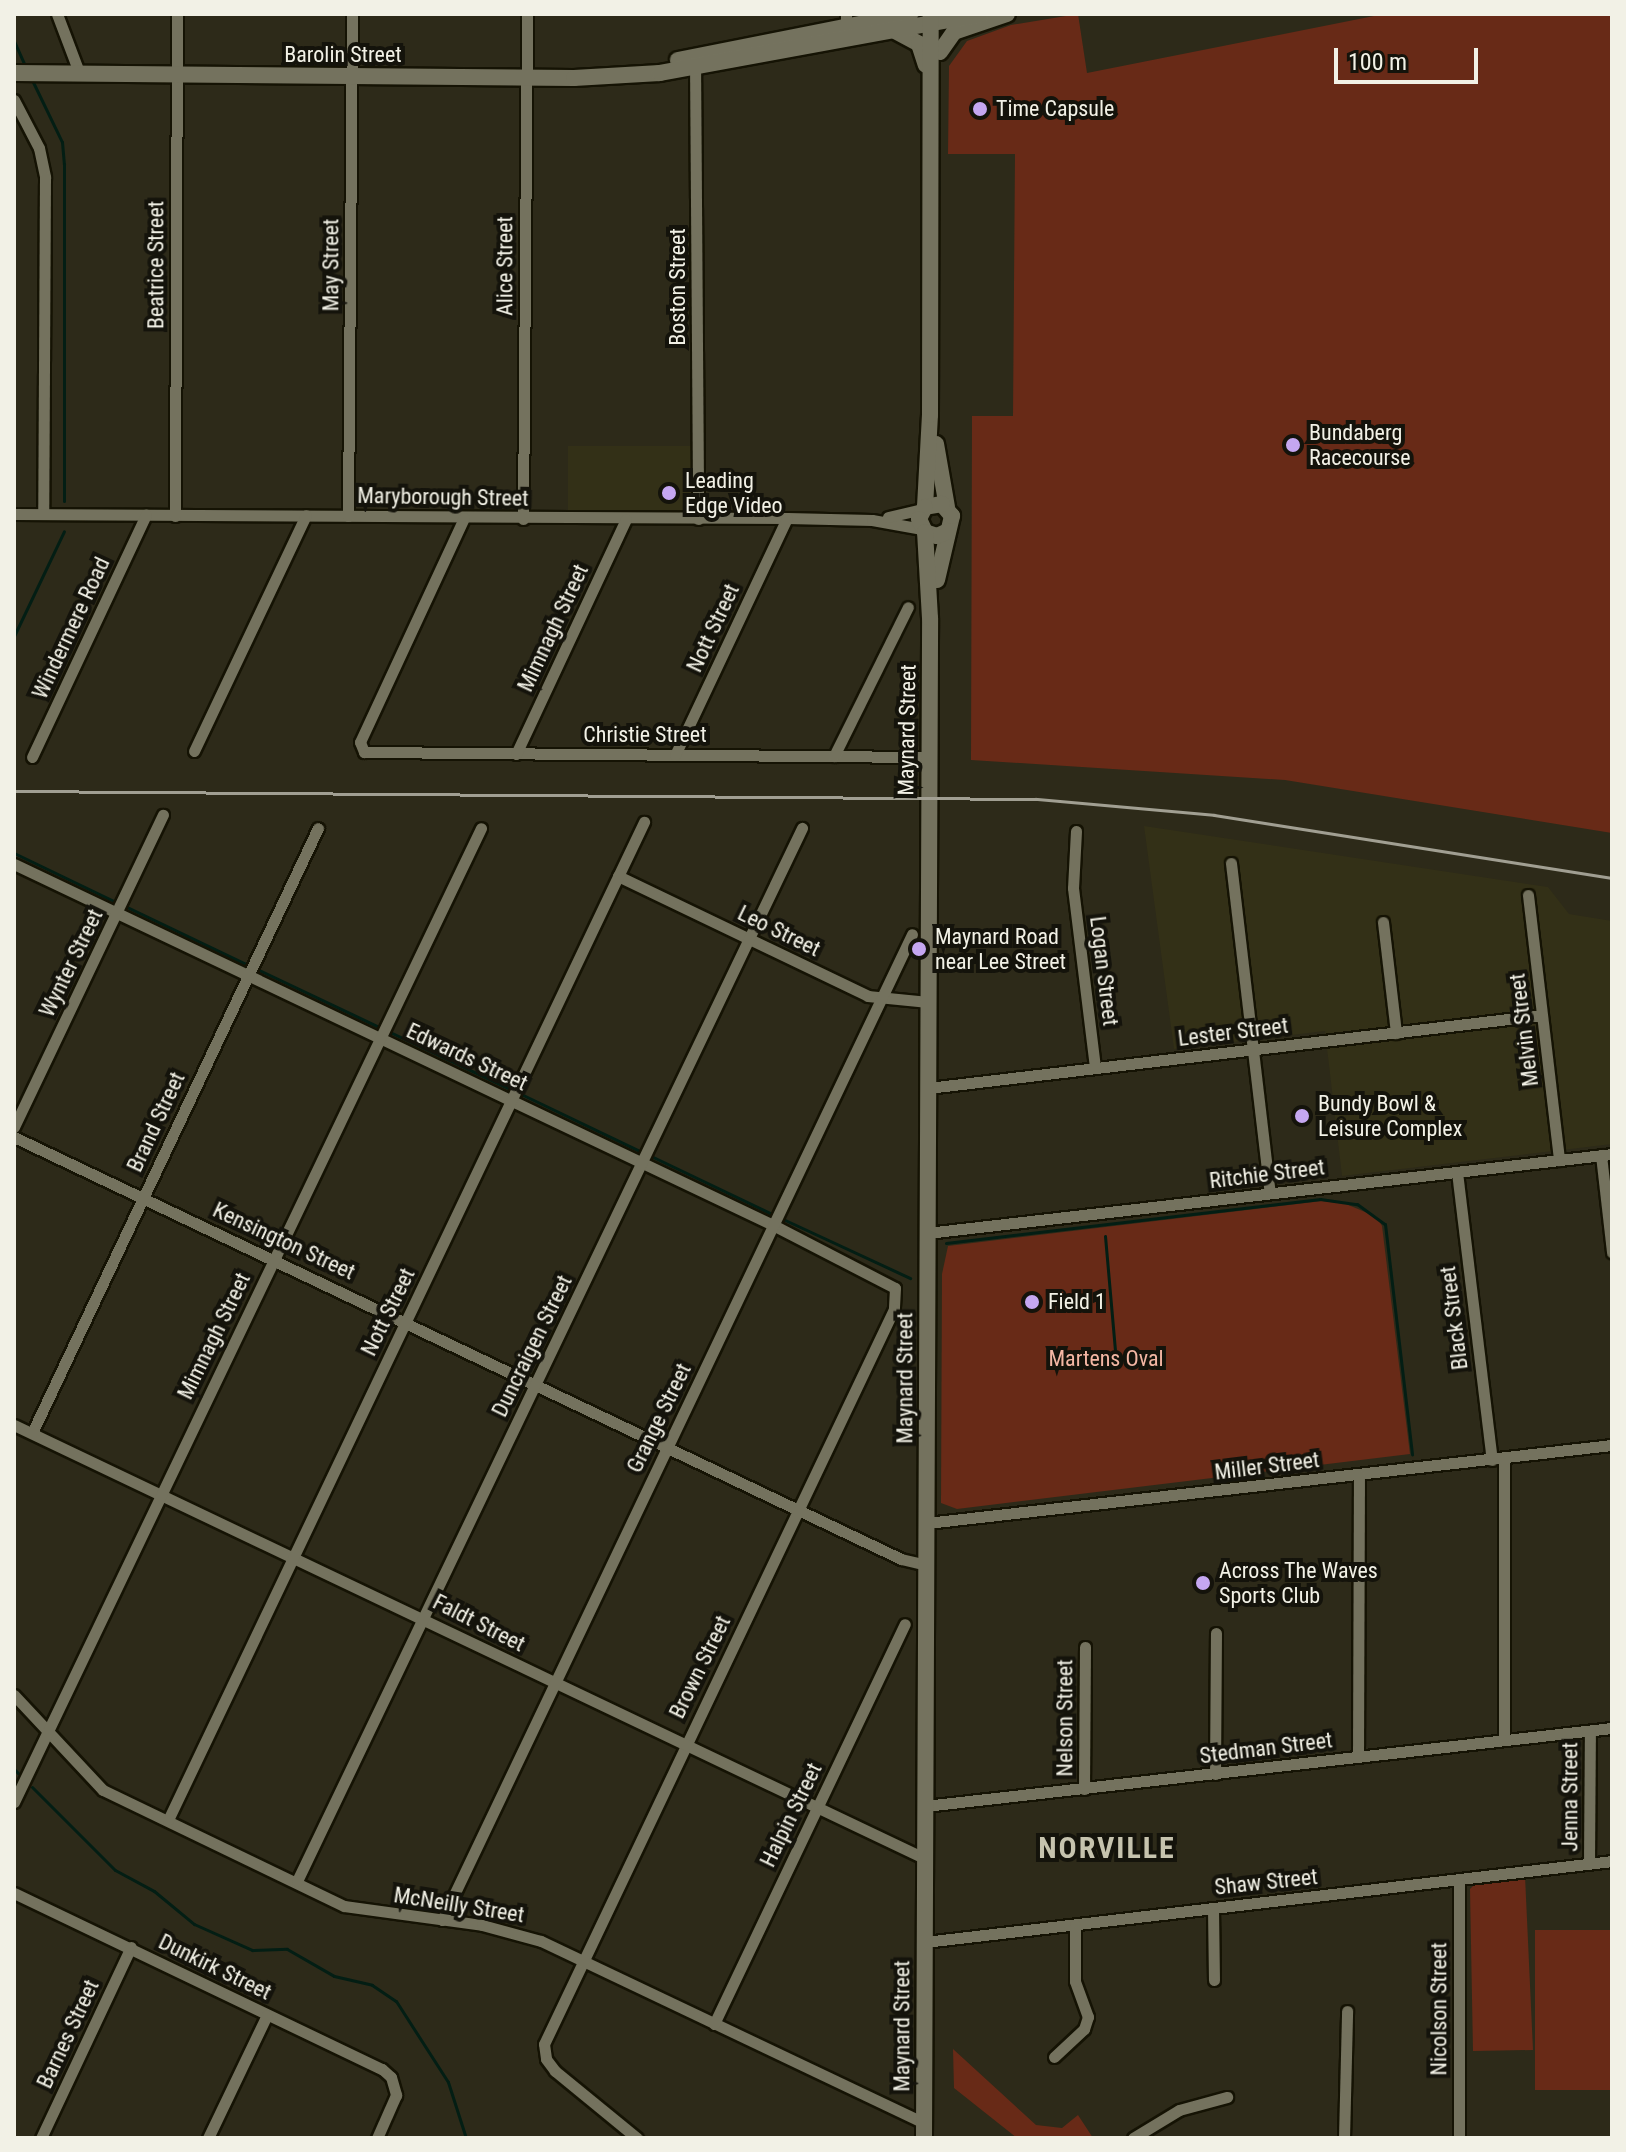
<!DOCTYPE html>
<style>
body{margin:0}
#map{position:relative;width:1626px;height:2152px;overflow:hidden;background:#2d2a19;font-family:"Roboto Condensed",sans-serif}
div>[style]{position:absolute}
.built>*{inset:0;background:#333017;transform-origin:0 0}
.green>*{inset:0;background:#682a17;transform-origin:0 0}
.stream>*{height:3px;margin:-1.5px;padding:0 1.5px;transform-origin:1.5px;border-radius:1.5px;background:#031e14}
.roads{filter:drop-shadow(2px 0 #151304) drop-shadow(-2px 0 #151304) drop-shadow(0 2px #151304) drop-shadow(0 -2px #151304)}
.street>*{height:11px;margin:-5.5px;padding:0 5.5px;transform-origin:5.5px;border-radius:5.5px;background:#74725e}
.secondary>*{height:16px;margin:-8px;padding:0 8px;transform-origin:8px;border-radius:8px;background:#74725e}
.rail>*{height:3px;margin:-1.5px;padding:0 1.5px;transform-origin:1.5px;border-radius:1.5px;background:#a19f92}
.dots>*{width:22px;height:22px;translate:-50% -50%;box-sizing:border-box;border:4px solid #14130b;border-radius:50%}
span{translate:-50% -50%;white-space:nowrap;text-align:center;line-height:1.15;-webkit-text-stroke:8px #14130b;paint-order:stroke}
.street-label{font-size:22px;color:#f2f1e6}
.poi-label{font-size:22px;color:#f2f1e6}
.left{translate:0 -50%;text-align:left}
.park-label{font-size:22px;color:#f4b7a4}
.district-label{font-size:30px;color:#c6c3ae;font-weight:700;letter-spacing:2px}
.frame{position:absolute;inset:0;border:16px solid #f2f1e6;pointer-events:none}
.scale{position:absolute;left:1334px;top:48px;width:144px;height:36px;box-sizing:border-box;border:4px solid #f2f1e6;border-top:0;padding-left:10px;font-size:24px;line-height:28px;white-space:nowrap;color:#f2f1e6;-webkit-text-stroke:6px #14130b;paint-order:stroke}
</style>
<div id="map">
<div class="built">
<div style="left:568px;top:446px;width:129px;height:71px"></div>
<div style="clip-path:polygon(1144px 826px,1548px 887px,1569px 914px,1612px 921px,1612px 1144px,1342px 1176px,1325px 1031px,1174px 1049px)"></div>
</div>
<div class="green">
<div style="clip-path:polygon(1078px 14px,1087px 73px,1384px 14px,1612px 14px,1612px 833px,1285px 780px,971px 760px,972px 416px,1013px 416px,1015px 154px,948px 154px,949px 66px,967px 41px,1011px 25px)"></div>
<div style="clip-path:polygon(1322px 1201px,1346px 1204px,1377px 1217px,1382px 1226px,1410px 1454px,957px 1509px,941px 1503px,942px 1274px,948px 1246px)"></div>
<div style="clip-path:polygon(1525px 1876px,1533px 2050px,1473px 2051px,1470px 1889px,1478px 1881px)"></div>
<div style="left:1612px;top:1930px;width:160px;height:77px;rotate:90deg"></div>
<div style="clip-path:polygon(953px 2049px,1036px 2125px,1062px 2128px,1078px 2115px,1093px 2138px,1017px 2138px,954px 2088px)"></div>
</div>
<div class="stream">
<div style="left:14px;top:41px;width:27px;rotate:66deg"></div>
<div style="left:32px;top:80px;width:69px;rotate:64.2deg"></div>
<div style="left:62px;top:142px;width:22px;rotate:85deg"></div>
<div style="left:64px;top:164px;width:337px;rotate:90deg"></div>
<div style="left:14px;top:636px;width:116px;rotate:-64.5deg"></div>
<div style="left:14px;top:853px;width:113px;rotate:25.7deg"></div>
<div style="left:127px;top:907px;width:132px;rotate:25.6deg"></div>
<div style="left:259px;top:970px;width:133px;rotate:25.4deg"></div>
<div style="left:392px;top:1033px;width:128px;rotate:25.4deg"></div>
<div style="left:523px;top:1095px;width:132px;rotate:25.6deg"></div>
<div style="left:653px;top:1157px;width:132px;rotate:25.6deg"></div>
<div style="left:785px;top:1220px;width:138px;rotate:24.9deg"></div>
<div style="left:1105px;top:1236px;width:115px;rotate:85deg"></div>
<div style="left:946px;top:1243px;width:377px;rotate:-6.7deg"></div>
<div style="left:1320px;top:1199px;width:37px;rotate:8deg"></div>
<div style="left:1357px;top:1204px;width:34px;rotate:36deg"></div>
<div style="left:1385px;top:1224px;width:232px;rotate:83.3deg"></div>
<div style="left:14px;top:1769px;width:6px;rotate:45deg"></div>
<div style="left:32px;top:1787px;width:117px;rotate:45deg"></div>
<div style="left:115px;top:1870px;width:44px;rotate:28.3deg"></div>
<div style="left:154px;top:1891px;width:52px;rotate:39.5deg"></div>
<div style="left:194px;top:1924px;width:64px;rotate:24.1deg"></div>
<div style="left:252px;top:1950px;width:35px;rotate:-2deg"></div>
<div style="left:287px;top:1949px;width:54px;rotate:29.9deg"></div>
<div style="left:334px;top:1976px;width:39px;rotate:13deg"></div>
<div style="left:372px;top:1985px;width:29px;rotate:34deg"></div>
<div style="left:396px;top:2001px;width:96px;rotate:57.3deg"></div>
<div style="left:448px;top:2082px;width:59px;rotate:72.2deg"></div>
</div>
<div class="roads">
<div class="street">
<div style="left:57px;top:14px;width:65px;rotate:69.3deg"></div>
<div style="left:846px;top:14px;width:12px;rotate:90deg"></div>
<div style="left:695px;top:59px;width:460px;rotate:89.6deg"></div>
<div style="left:14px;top:100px;width:54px;rotate:62.5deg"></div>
<div style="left:39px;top:148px;width:30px;rotate:78deg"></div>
<div style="left:45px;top:177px;width:337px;rotate:90.3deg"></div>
<div style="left:14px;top:514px;width:773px;rotate:0.3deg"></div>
<div style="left:787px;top:518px;width:85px;rotate:1.3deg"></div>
<div style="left:872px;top:520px;width:51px;rotate:10.2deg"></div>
<div style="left:175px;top:516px;width:502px;rotate:-89.77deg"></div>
<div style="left:348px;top:516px;width:502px;rotate:-89.54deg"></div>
<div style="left:888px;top:517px;width:35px;rotate:-13deg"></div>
<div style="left:464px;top:518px;width:247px;rotate:114.9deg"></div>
<div style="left:360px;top:742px;width:11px;rotate:68deg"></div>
<div style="left:364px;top:752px;width:565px;rotate:0.51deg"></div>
<div style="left:523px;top:519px;width:505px;rotate:-89.55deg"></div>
<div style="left:194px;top:751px;width:261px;rotate:-64.6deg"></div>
<div style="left:516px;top:754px;width:259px;rotate:-64.9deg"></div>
<div style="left:675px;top:755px;width:262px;rotate:-64.7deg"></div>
<div style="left:834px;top:756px;width:166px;rotate:-63.6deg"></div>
<div style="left:32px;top:757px;width:268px;rotate:-64.8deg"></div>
<div style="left:1076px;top:831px;width:57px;rotate:93deg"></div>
<div style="left:1073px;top:888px;width:181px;rotate:83deg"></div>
<div style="left:1231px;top:863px;width:332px;rotate:83.3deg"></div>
<div style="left:14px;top:864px;width:840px;rotate:25.44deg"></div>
<div style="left:773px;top:1225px;width:137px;rotate:27.3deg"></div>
<div style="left:895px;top:1288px;width:21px;rotate:93deg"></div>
<div style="left:894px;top:1309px;width:814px;rotate:115.46deg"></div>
<div style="left:544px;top:2044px;width:15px;rotate:82deg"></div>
<div style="left:546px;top:2059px;width:15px;rotate:53deg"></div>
<div style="left:555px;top:2071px;width:106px;rotate:39.3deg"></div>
<div style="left:618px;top:876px;width:277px;rotate:25.6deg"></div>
<div style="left:868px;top:996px;width:60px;rotate:5.7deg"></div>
<div style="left:1528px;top:895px;width:267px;rotate:83.3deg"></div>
<div style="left:1383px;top:922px;width:112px;rotate:83.3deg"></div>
<div style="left:928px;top:1088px;width:618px;rotate:-6.78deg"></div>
<div style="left:14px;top:1127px;width:346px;rotate:-64.5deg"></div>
<div style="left:14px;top:1137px;width:982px;rotate:25.44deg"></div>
<div style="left:901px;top:1559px;width:27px;rotate:13deg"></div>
<div style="left:1601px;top:1155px;width:98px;rotate:83.5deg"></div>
<div style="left:1457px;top:1172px;width:290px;rotate:83.1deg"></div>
<div style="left:927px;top:1233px;width:690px;rotate:-6.58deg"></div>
<div style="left:14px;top:1425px;width:1010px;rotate:25.45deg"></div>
<div style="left:32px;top:1433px;width:669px;rotate:-64.7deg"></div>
<div style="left:1504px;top:1458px;width:282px;rotate:90deg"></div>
<div style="left:927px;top:1523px;width:689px;rotate:-6.5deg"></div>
<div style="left:14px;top:1695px;width:130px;rotate:46.9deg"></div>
<div style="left:103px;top:1790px;width:267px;rotate:25.7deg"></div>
<div style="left:344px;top:1906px;width:139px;rotate:7.8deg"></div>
<div style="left:482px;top:1925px;width:61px;rotate:15.2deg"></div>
<div style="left:541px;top:1941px;width:424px;rotate:25.4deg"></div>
<div style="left:1358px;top:1757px;width:282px;rotate:-89.8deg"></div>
<div style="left:1215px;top:1774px;width:141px;rotate:-89.6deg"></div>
<div style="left:1084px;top:1789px;width:142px;rotate:-89.6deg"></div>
<div style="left:14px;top:1802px;width:1080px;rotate:-64.38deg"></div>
<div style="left:925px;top:1806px;width:691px;rotate:-6.48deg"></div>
<div style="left:168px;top:1820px;width:1106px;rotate:-64.5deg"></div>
<div style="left:1589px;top:1863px;width:132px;rotate:-89.6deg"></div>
<div style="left:297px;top:1881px;width:1168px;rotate:-64.38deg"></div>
<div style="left:14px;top:1893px;width:408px;rotate:25.6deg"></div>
<div style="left:382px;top:2069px;width:12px;rotate:42deg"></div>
<div style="left:391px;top:2077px;width:19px;rotate:74deg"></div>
<div style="left:396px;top:2095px;width:47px;rotate:113.8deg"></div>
<div style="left:1213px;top:1909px;width:71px;rotate:89.2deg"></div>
<div style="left:442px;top:1920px;width:1092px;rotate:-64.51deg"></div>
<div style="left:925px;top:1942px;width:692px;rotate:-6.72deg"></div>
<div style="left:714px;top:2024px;width:443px;rotate:-64.5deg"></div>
<div style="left:1054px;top:2057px;width:41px;rotate:-43deg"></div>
<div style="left:1084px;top:2029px;width:13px;rotate:-72deg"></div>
<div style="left:1088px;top:2017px;width:38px;rotate:-110deg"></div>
<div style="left:1075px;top:1981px;width:56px;rotate:-90deg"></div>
<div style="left:41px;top:2138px;width:211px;rotate:-64.8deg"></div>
<div style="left:208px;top:2138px;width:136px;rotate:-64.4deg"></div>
<div style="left:1133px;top:2138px;width:54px;rotate:-31.3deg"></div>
<div style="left:1179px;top:2110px;width:50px;rotate:-15.2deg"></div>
<div style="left:1344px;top:2138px;width:127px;rotate:-88.6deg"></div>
<div style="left:1459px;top:2138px;width:257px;rotate:-90deg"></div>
</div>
<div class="secondary">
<div style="left:895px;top:31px;width:27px;rotate:28deg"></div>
<div style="left:919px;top:44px;width:22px;rotate:72deg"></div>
<div style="left:940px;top:52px;width:24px;rotate:-55deg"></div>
<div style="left:954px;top:32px;width:56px;rotate:-18.8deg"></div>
<div style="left:678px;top:60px;width:237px;rotate:-11.2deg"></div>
<div style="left:14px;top:73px;width:560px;rotate:0.51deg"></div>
<div style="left:574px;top:78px;width:86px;rotate:-3.3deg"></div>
<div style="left:660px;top:73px;width:325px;rotate:-10.4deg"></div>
<div style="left:936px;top:444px;width:64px;rotate:80.1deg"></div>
<div style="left:925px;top:507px;width:92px;rotate:-86.9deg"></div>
<div style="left:930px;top:415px;width:399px;rotate:-89.9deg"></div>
<div style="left:937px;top:580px;width:66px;rotate:-76.8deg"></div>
<div style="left:952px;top:516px;width:16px;rotate:-130deg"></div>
<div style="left:942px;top:504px;width:17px;rotate:170deg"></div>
<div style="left:925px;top:507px;width:13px;rotate:117deg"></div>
<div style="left:919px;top:519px;width:14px;rotate:65deg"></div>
<div style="left:925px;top:532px;width:13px;rotate:18deg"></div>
<div style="left:937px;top:536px;width:12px;rotate:-24deg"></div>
<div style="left:924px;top:2138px;width:1520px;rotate:-89.77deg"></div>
<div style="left:930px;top:618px;width:86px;rotate:-93.3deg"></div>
</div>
</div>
<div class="rail">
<div style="left:14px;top:791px;width:1022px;rotate:0.45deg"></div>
<div style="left:1036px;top:799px;width:179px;rotate:5.1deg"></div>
<div style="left:1214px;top:815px;width:403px;rotate:9deg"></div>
</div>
<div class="dots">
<div style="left:980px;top:109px;background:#c5a7f1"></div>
<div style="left:1293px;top:445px;background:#c5a7f1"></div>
<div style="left:669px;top:493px;background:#c5a7f1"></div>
<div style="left:919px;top:949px;background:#c5a7f1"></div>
<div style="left:1302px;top:1116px;background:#c5a7f1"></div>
<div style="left:1032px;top:1302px;background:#c5a7f1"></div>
<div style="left:1203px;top:1583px;background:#c5a7f1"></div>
</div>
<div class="street-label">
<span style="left:343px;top:55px">Barolin Street</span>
<span style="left:156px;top:265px;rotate:-90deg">Beatrice Street</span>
<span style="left:331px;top:265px;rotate:-90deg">May Street</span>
<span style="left:505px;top:266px;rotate:-90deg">Alice Street</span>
<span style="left:678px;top:287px;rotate:-90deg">Boston Street</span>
<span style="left:443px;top:497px;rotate:1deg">Maryborough Street</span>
<span style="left:71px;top:628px;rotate:-65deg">Windermere Road</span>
<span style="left:553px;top:628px;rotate:-65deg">Mimnagh Street</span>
<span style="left:713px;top:628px;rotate:-65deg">Nott Street</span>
<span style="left:907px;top:730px;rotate:-89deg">Maynard Street</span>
<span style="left:645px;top:735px">Christie Street</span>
<span style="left:779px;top:931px;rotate:26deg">Leo Street</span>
<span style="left:71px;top:963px;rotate:-64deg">Wynter Street</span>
<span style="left:1104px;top:971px;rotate:83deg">Logan Street</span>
<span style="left:1524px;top:1030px;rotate:-97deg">Melvin Street</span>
<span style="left:1233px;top:1032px;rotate:-7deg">Lester Street</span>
<span style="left:467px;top:1057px;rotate:25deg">Edwards Street</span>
<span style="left:156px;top:1122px;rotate:-65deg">Brand Street</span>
<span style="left:1267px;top:1174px;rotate:-7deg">Ritchie Street</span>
<span style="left:284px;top:1241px;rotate:25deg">Kensington Street</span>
<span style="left:388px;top:1312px;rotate:-64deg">Nott Street</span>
<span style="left:1454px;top:1318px;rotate:-97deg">Black Street</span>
<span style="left:214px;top:1336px;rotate:-64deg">Mimnagh Street</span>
<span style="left:532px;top:1346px;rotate:-64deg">Duncraigen Street</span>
<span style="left:905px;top:1378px;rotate:-90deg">Maynard Street</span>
<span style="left:659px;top:1418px;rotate:-64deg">Grange Street</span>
<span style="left:1267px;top:1466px;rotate:-7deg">Miller Street</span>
<span style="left:479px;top:1623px;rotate:27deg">Faldt Street</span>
<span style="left:700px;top:1667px;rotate:-64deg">Brown Street</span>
<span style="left:1065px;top:1718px;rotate:-90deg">Nelson Street</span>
<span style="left:1266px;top:1748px;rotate:-7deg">Stedman Street</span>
<span style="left:1570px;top:1797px;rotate:-90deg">Jenna Street</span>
<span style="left:791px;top:1815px;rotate:-64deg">Halpin Street</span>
<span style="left:1266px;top:1882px;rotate:-6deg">Shaw Street</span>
<span style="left:459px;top:1905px;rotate:9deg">McNeilly Street</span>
<span style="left:215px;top:1967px;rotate:26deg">Dunkirk Street</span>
<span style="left:1439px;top:2009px;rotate:-90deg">Nicolson Street</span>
<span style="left:902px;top:2026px;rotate:-90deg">Maynard Street</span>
<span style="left:68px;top:2034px;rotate:-65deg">Barnes Street</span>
</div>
<div class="poi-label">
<span class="left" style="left:996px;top:109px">Time Capsule</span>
<span class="left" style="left:1309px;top:445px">Bundaberg<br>Racecourse</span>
<span class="left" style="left:685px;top:493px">Leading<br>Edge Video</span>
<span class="left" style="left:935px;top:949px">Maynard Road<br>near Lee Street</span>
<span class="left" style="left:1318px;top:1116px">Bundy Bowl &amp;<br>Leisure Complex</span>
<span class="left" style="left:1048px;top:1302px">Field 1</span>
<span class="left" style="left:1219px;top:1583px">Across The Waves<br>Sports Club</span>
</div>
<div class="park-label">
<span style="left:1106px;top:1359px">Martens Oval</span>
</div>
<div class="district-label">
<span style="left:1107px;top:1848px">NORVILLE</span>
</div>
<div class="frame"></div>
<div class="scale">100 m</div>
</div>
